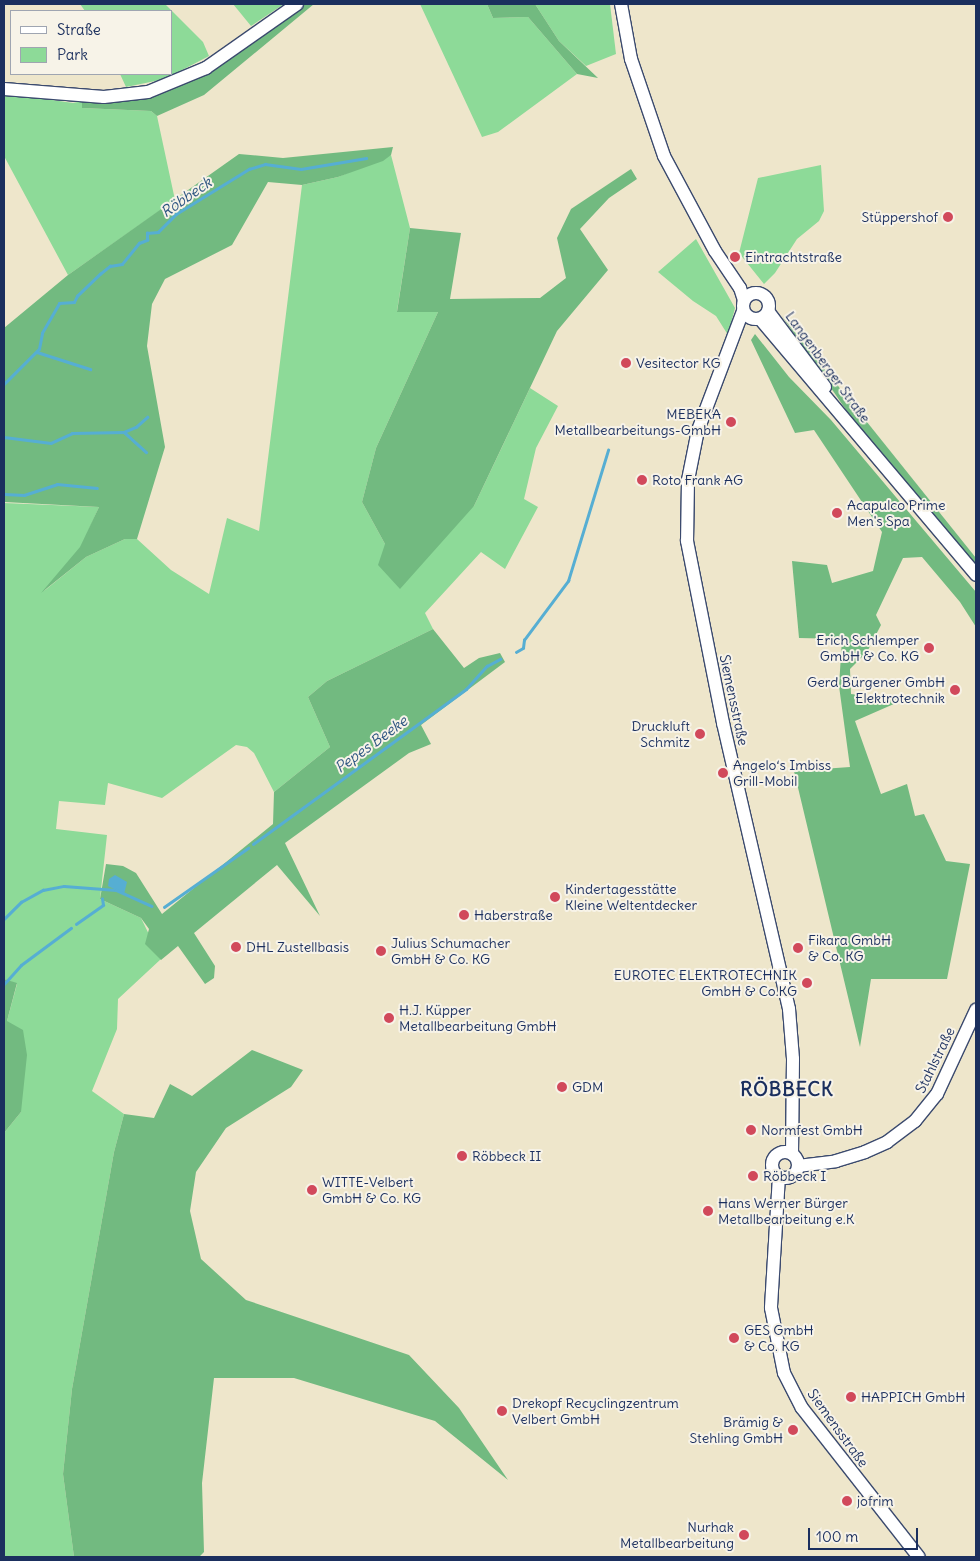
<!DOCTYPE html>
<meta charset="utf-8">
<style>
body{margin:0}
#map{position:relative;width:980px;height:1561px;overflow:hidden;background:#eee6cb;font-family:Delius,sans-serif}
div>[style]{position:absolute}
.green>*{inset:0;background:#8dda98}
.forest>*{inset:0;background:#72ba80}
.water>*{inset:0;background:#56aed3}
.stream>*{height:2.5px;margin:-1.25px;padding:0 1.25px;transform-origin:1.25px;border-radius:1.25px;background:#56aed3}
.roads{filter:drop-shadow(1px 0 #3b4a6e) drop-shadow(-1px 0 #3b4a6e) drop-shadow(0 1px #3b4a6e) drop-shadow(0 -1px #3b4a6e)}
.secondary>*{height:12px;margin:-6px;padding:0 6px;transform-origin:6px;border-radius:6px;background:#fff}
.secondary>.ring{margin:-6px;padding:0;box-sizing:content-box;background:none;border:12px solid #fff;border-radius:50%}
.dots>*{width:14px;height:14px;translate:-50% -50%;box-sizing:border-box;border:2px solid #f7f3e8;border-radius:50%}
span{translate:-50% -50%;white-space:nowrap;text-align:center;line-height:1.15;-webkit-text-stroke:4px #f7f3e8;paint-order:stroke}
.poi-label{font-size:14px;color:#1b2f5e}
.right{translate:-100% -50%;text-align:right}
.left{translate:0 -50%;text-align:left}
.street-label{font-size:14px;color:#1b2f5e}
.water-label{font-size:15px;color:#2d5581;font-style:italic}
.district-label{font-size:19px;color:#1b2f5e;font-weight:700;letter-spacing:1px}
.frame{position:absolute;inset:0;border:5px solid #1b2f5e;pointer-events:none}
.legend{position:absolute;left:10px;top:10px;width:162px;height:65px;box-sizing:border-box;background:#f7f3e8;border:1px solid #9fa5b1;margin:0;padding:6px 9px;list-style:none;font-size:15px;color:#1b2f5e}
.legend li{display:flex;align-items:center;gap:10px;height:25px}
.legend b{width:25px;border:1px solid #9fa5b1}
.scale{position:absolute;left:808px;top:1528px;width:110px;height:22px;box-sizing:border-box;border:2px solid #1b2f5e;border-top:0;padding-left:6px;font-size:15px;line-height:18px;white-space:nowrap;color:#1b2f5e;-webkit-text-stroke:4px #f7f3e8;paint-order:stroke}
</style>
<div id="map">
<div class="green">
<div style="clip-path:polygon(80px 4px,165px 4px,203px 42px,209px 56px,165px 79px,126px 87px,120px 74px,171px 74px,171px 11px,85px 11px)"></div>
<div style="clip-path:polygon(233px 4px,284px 4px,251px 26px)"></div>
<div style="clip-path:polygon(420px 4px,487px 4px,493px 18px,528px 17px,577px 74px,498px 132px,482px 137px)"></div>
<div style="clip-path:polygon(535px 4px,610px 4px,616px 54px,586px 66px,559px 41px)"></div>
<div style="clip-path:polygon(4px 93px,73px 103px,82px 101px,82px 108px,151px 111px,157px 116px,175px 200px,68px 275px,4px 156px)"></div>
<div style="clip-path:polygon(391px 155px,410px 228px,397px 311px,438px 312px,376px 448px,362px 502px,385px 544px,474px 506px,530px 388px,558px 406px,536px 448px,524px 499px,538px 507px,505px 569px,481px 552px,425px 613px,433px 629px,327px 681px,308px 697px,330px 747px,274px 792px,254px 753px,247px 747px,236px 745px,162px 798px,108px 783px,105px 805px,59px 801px,56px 829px,107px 835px,100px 899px,141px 918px,161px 959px,118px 999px,117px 1029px,92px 1091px,124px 1114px,114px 1152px,72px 1389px,63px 1474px,74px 1557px,4px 1557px,4px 1133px,21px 1112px,7px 1021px,17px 984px,4px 979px,4px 503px,99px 507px,81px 547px,44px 591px,86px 557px,125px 539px,137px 539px,171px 570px,209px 594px,227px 518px,259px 531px,302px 185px,338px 177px)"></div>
<div style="clip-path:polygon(821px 165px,824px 211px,819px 221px,797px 239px,775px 273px,764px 284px,739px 253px,758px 178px)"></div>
<div style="clip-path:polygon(696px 239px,735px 308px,728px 335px,716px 316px,693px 301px,658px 272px)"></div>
</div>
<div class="forest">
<div style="clip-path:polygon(304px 4px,314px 4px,204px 95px,157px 116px,151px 111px,82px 108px,82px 101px,149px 95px)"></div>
<div style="clip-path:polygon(487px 4px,535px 4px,559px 41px,598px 78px,577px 74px,528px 17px,493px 18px)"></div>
<div style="clip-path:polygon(393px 147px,391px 155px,383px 161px,338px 177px,302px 185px,268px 182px,232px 245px,165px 279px,152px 304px,147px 346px,165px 447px,137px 539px,125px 539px,86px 557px,41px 593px,80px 547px,99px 507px,4px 502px,4px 328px,68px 275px,239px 154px,283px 158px)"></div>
<div style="clip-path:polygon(631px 169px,637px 179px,609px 198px,580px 229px,608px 270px,557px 331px,474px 506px,400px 589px,378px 565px,385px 544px,362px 502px,376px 448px,438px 312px,397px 312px,410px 228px,461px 233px,450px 299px,540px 298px,566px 278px,557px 238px,571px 209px)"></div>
<div style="clip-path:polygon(782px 316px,976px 558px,976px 566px,861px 432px)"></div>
<div style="clip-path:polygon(755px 334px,789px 377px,831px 420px,976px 592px,976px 627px,960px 602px,922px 557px,903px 558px,876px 615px,881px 625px,867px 652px,850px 669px,851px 694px,903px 700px,855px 721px,881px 794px,907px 784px,915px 816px,924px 814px,946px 861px,970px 864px,947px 979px,871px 979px,860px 1047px,794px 771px,850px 767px,839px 686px,842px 639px,799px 638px,792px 561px,827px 565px,832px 583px,873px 571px,882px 532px,814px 430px,795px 433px,751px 340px)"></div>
<div style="clip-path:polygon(433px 629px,464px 668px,479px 658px,500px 653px,505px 662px,421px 725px,431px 744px,409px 753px,285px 843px,320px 916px,277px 865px,194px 933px,215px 966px,214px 978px,205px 984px,178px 946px,161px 960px,145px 944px,149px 929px,141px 918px,100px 899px,106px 864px,123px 866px,136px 873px,162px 914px,273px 824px,274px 792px,330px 747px,308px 697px,327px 681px)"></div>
<div style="clip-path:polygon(4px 979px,17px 983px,7px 1021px,23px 1030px,27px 1055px,21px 1112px,4px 1133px)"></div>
<div style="clip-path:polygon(252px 1050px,303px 1070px,291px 1087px,226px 1128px,196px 1172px,190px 1211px,201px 1259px,246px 1300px,409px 1355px,459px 1408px,508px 1480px,435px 1421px,294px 1378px,214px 1378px,202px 1483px,204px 1552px,199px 1557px,74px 1557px,63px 1474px,72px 1389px,114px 1152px,124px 1114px,154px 1118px,170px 1084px,192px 1096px)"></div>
</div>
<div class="water">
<div style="clip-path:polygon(115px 875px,127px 882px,124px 894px,108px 886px,109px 879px)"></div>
</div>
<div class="stream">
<div style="left:37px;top:352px;width:56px;rotate:17.8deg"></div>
<div style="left:4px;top:384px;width:49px;rotate:-45deg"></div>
<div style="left:39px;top:349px;width:16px;rotate:-79deg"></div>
<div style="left:42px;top:333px;width:34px;rotate:-60deg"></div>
<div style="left:59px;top:303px;width:15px;rotate:-4deg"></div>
<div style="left:74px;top:302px;width:7px;rotate:-63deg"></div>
<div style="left:77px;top:296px;width:32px;rotate:-44deg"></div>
<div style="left:100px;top:274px;width:13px;rotate:-39deg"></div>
<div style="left:110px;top:266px;width:12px;rotate:-9deg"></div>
<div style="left:122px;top:264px;width:27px;rotate:-51deg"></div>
<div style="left:139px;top:243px;width:9px;rotate:-21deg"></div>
<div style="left:147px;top:240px;width:7px;rotate:-90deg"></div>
<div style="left:147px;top:233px;width:11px;rotate:-5deg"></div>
<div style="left:158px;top:232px;width:25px;rotate:-45deg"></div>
<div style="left:176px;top:214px;width:86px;rotate:-31.7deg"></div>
<div style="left:249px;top:169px;width:17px;rotate:-17deg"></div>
<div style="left:265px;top:164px;width:36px;rotate:8deg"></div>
<div style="left:301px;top:169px;width:66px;rotate:-9.6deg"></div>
<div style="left:124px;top:432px;width:13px;rotate:-23deg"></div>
<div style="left:136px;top:427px;width:15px;rotate:-42deg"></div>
<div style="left:4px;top:437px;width:47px;rotate:7.3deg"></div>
<div style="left:51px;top:443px;width:23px;rotate:-25deg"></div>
<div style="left:72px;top:433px;width:52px;rotate:-1.1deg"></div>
<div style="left:124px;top:432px;width:30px;rotate:42deg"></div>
<div style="left:4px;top:494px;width:20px;rotate:3deg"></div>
<div style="left:24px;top:495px;width:35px;rotate:-18deg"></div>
<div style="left:57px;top:484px;width:40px;rotate:5.7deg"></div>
<div style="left:516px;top:652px;width:8px;rotate:-30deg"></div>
<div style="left:523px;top:648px;width:8px;rotate:-83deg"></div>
<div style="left:524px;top:640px;width:74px;rotate:-53.3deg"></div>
<div style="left:568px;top:581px;width:137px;rotate:-73deg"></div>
<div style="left:253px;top:844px;width:263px;rotate:-36deg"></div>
<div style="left:466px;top:689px;width:31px;rotate:-48deg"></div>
<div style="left:487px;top:666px;width:15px;rotate:-28deg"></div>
<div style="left:164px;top:907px;width:103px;rotate:-35.1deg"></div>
<div style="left:4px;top:919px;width:24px;rotate:-45deg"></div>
<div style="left:21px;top:902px;width:25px;rotate:-29deg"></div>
<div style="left:43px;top:890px;width:21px;rotate:-11deg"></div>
<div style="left:64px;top:886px;width:52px;rotate:4.4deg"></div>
<div style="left:116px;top:890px;width:39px;rotate:24deg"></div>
<div style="left:76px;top:924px;width:33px;rotate:-35deg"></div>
<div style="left:103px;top:905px;width:6px;rotate:-99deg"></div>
<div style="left:4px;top:984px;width:25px;rotate:-48deg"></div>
<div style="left:21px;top:965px;width:62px;rotate:-36.5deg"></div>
</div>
<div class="roads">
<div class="secondary">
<div style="left:621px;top:4px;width:56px;rotate:79.7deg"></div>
<div style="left:631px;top:59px;width:102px;rotate:71.2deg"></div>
<div style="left:664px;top:156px;width:108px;rotate:61.8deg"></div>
<div style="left:715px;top:251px;width:45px;rotate:56deg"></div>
<div style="left:740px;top:288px;width:13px;rotate:72deg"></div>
<div style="left:4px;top:89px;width:100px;rotate:4.6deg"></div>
<div style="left:104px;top:97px;width:44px;rotate:-6.5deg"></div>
<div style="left:148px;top:92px;width:63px;rotate:-22.5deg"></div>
<div style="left:206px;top:68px;width:111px;rotate:-35.1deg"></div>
<div class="ring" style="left:743px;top:293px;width:14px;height:14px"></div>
<div style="left:743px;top:311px;width:127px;rotate:110.7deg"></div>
<div style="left:698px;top:430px;width:51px;rotate:101.3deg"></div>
<div style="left:688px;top:480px;width:61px;rotate:90.9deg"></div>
<div style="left:687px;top:541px;width:186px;rotate:78.8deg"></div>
<div style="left:723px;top:723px;width:294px;rotate:77deg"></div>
<div style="left:789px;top:1009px;width:50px;rotate:85.4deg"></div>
<div style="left:793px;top:1059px;width:95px;rotate:90.6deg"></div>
<div style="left:768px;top:311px;width:95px;rotate:53.1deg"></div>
<div style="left:760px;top:319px;width:335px;rotate:49.8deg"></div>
<div class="ring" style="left:772px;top:1152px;width:14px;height:14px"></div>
<div style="left:798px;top:1166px;width:38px;rotate:-7deg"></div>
<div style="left:836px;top:1161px;width:30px;rotate:-17deg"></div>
<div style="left:865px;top:1152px;width:24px;rotate:-24deg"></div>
<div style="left:887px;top:1142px;width:35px;rotate:-37deg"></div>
<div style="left:915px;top:1121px;width:35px;rotate:-51deg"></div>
<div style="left:937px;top:1094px;width:93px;rotate:-65.1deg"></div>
<div style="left:779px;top:1176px;width:132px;rotate:93.5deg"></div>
<div style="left:771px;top:1308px;width:66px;rotate:78.7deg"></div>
<div style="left:784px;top:1373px;width:39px;rotate:63deg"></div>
<div style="left:802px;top:1408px;width:189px;rotate:51.9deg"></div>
</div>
</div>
<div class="dots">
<div style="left:948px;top:217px;background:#d1495b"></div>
<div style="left:735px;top:257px;background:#d1495b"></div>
<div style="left:626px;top:363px;background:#d1495b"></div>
<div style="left:731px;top:422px;background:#d1495b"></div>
<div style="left:642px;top:480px;background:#d1495b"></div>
<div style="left:837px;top:513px;background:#d1495b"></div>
<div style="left:929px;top:648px;background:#d1495b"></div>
<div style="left:955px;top:690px;background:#d1495b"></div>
<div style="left:700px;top:734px;background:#d1495b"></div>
<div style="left:723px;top:773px;background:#d1495b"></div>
<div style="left:555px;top:897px;background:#d1495b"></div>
<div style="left:464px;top:915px;background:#d1495b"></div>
<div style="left:236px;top:947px;background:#d1495b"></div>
<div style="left:798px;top:948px;background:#d1495b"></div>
<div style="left:381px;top:951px;background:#d1495b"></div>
<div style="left:807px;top:983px;background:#d1495b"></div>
<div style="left:389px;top:1018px;background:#d1495b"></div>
<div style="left:562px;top:1087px;background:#d1495b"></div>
<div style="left:751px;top:1130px;background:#d1495b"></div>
<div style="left:462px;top:1156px;background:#d1495b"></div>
<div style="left:753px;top:1176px;background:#d1495b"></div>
<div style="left:312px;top:1190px;background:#d1495b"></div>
<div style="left:708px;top:1211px;background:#d1495b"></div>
<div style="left:734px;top:1338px;background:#d1495b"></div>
<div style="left:851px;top:1397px;background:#d1495b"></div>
<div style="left:502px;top:1411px;background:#d1495b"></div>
<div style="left:793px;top:1430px;background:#d1495b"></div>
<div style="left:847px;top:1501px;background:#d1495b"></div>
<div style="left:744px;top:1535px;background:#d1495b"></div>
</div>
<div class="poi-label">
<span class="right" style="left:938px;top:217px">Stüppershof</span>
<span class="left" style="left:745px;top:257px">Eintrachtstraße</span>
<span class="left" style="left:636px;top:363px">Vesitector KG</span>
<span class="right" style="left:721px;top:422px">MEBEKA<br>Metallbearbeitungs-GmbH</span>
<span class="left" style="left:652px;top:480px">Roto Frank AG</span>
<span class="left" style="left:847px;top:513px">Acapulco Prime<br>Men's Spa</span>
<span class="right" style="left:919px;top:648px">Erich Schlemper<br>GmbH &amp; Co. KG</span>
<span class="right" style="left:945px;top:690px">Gerd Bürgener GmbH<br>Elektrotechnik</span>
<span class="right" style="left:690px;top:734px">Druckluft<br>Schmitz</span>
<span class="left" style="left:733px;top:773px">Angelo‘s Imbiss<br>Grill-Mobil</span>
<span class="left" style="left:565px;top:897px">Kindertagesstätte<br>Kleine Weltentdecker</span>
<span class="left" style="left:474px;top:915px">Haberstraße</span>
<span class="left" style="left:808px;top:948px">Fikara GmbH<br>&amp; Co. KG</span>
<span class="left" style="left:391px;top:951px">Julius Schumacher<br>GmbH &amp; Co. KG</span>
<span class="left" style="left:246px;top:947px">DHL Zustellbasis</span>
<span class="right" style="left:797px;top:983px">EUROTEC ELEKTROTECHNIK<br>GmbH &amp; Co.KG</span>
<span class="left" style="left:399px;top:1018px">H.J. Küpper<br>Metallbearbeitung GmbH</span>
<span class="left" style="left:572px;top:1087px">GDM</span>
<span class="left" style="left:761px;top:1130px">Normfest GmbH</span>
<span class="left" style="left:472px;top:1156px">Röbbeck II</span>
<span class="left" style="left:763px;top:1176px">Röbbeck I</span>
<span class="left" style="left:322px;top:1190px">WITTE-Velbert<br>GmbH &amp; Co. KG</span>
<span class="left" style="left:718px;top:1211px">Hans Werner Bürger<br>Metallbearbeitung e.K</span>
<span class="left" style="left:744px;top:1338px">GES GmbH<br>&amp; Co. KG</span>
<span class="left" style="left:861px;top:1397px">HAPPICH GmbH</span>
<span class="left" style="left:512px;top:1411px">Drekopf Recyclingzentrum<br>Velbert GmbH</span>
<span class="right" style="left:783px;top:1430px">Brämig &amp;<br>Stehling GmbH</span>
<span class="left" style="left:857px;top:1501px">jofrim</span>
<span class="right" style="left:734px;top:1535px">Nurhak<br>Metallbearbeitung</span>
</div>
<div class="street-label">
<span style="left:828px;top:367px;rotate:54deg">Langenberger Straße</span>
<span style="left:734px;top:700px;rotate:78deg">Siemensstraße</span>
<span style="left:935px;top:1060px;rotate:-64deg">Stahlstraße</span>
<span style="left:838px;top:1428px;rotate:54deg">Siemensstraße</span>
</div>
<div class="water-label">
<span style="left:186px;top:197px;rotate:-35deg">Röbbeck</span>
<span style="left:371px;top:744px;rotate:-36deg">Pepes Beeke</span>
</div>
<div class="district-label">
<span style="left:787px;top:1090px">RÖBBECK</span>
</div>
<div class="frame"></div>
<ul class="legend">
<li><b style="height:6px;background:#fff"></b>Straße</li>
<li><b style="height:14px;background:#8dda98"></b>Park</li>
</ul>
<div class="scale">100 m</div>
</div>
